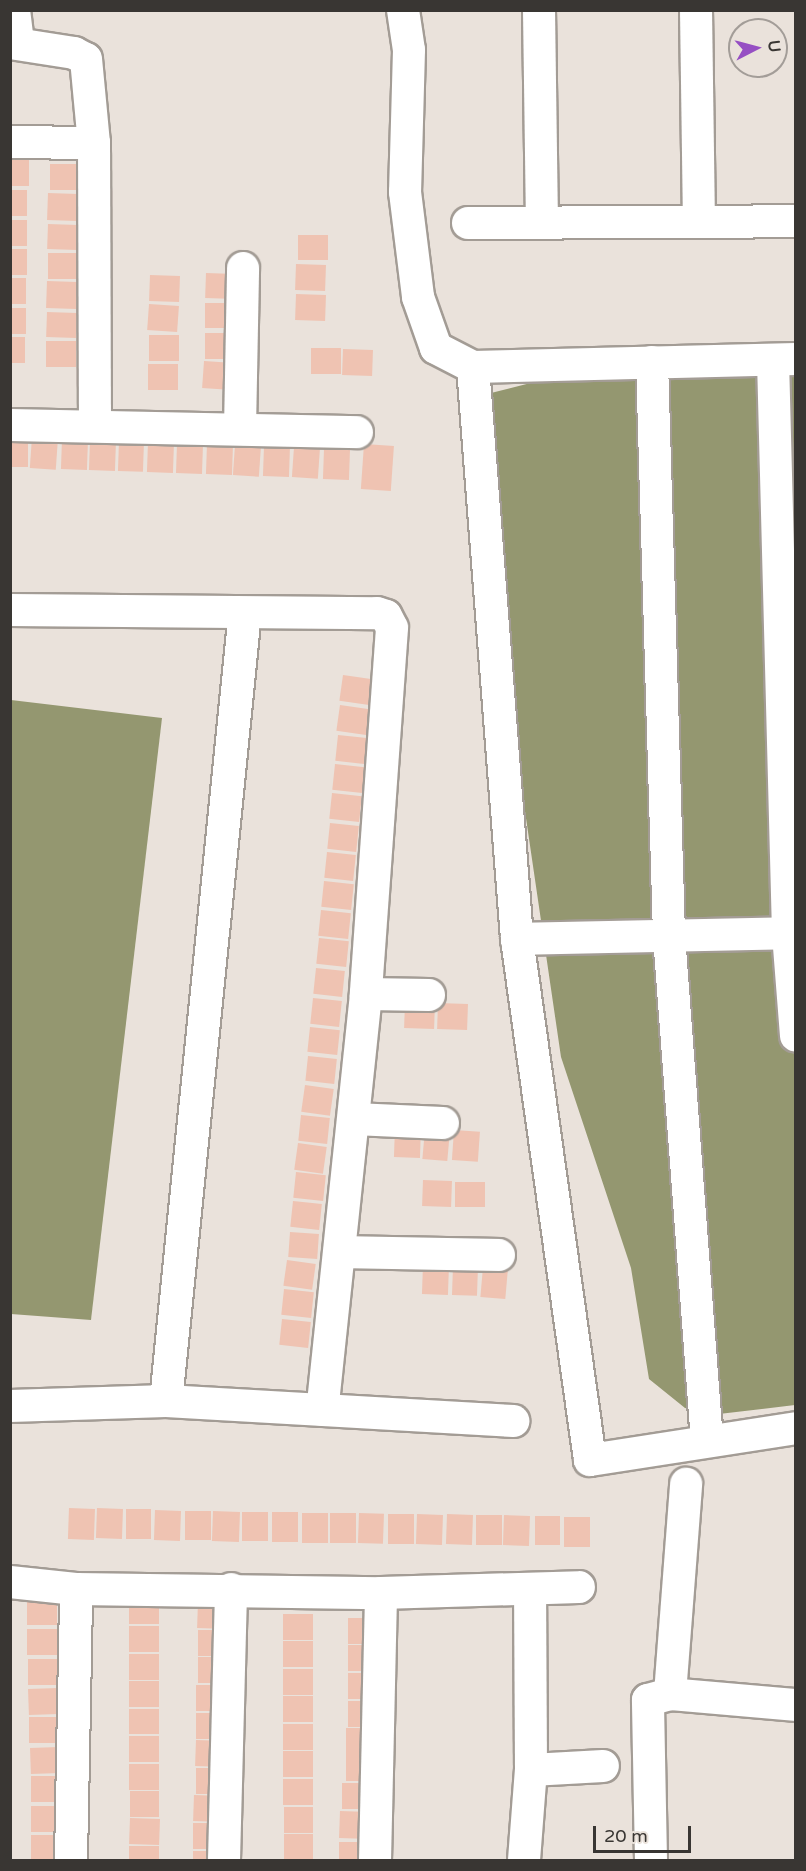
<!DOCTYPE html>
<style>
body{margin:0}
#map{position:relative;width:806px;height:1871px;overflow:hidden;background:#eae2db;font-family:"Varela Round",sans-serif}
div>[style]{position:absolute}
.water>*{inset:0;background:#949770}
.building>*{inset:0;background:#efc3b2;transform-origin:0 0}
.roads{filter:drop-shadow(2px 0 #a39c95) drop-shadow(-2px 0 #a39c95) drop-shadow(0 2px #a39c95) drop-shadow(0 -2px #a39c95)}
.minor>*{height:32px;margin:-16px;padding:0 16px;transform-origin:16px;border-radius:16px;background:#fff}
span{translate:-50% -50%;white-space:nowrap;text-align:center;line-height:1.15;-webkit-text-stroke:4.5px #eae2db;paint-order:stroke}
.frame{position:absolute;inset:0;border:12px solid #393633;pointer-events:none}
.north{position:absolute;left:728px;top:18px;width:60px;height:60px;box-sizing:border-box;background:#eae2db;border:2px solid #a39d98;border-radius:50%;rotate:84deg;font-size:16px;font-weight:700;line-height:24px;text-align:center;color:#393633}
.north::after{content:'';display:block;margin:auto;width:21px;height:27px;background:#964fc3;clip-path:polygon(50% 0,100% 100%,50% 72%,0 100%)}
.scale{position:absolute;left:593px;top:1826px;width:98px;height:27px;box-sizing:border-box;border:3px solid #393633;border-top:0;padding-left:8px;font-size:18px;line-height:21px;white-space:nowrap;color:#393633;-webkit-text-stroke:4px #eae2db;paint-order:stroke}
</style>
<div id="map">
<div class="water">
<div style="clip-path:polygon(795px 374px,795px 1405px,719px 1414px,685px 1408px,649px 1379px,631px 1268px,561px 1057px,470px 436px,487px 394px,562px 375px)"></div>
<div style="clip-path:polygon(11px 700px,162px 718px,91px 1320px,11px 1314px)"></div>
</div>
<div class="building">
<div style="left:10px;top:160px;width:19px;height:26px"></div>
<div style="left:50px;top:164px;width:29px;height:26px"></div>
<div style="left:10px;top:190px;width:17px;height:26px"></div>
<div style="left:48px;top:193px;width:30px;height:27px;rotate:2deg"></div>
<div style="left:10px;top:220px;width:17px;height:26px"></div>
<div style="left:48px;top:224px;width:30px;height:25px;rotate:2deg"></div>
<div style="left:298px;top:235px;width:30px;height:25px"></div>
<div style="left:10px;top:249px;width:17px;height:26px"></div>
<div style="left:48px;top:253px;width:29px;height:26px"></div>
<div style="left:296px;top:264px;width:30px;height:26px;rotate:2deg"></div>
<div style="left:206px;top:273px;width:30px;height:25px;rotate:2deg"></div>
<div style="left:150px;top:275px;width:30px;height:26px;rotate:2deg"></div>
<div style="left:10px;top:278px;width:16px;height:26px"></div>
<div style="left:47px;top:281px;width:30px;height:27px;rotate:2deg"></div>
<div style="left:296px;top:294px;width:30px;height:26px;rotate:2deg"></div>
<div style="left:205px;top:303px;width:30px;height:25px"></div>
<div style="left:149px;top:304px;width:30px;height:26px;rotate:4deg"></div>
<div style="left:10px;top:308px;width:16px;height:26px"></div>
<div style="left:47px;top:312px;width:30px;height:25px;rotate:2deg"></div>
<div style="left:205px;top:333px;width:30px;height:26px"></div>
<div style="left:149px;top:335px;width:30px;height:26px"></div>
<div style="left:10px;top:337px;width:15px;height:26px"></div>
<div style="left:46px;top:341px;width:30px;height:26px"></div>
<div style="left:311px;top:348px;width:30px;height:26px"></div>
<div style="left:343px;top:349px;width:30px;height:26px;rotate:2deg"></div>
<div style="left:204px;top:361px;width:30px;height:27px;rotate:4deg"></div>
<div style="left:148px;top:364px;width:30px;height:26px"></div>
<div style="left:10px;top:437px;width:18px;height:30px"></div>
<div style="left:32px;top:437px;width:26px;height:31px;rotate:4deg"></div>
<div style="left:62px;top:439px;width:26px;height:30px;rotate:2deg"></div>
<div style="left:90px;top:440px;width:26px;height:30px;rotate:2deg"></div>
<div style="left:119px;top:441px;width:25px;height:30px;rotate:2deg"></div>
<div style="left:148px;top:442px;width:26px;height:30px;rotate:2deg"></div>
<div style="left:177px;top:444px;width:26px;height:29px;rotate:2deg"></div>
<div style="left:207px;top:444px;width:26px;height:30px;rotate:2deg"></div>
<div style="left:364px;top:444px;width:30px;height:45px;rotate:4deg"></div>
<div style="left:235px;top:445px;width:26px;height:30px;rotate:4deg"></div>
<div style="left:264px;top:446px;width:26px;height:30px;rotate:2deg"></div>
<div style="left:294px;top:447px;width:26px;height:30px;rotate:4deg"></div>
<div style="left:324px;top:449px;width:26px;height:30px;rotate:2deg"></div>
<div style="left:343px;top:675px;width:30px;height:26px;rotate:8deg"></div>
<div style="left:340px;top:705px;width:30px;height:26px;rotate:8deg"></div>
<div style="left:338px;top:735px;width:29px;height:26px;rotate:6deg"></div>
<div style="left:335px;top:764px;width:30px;height:26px;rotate:6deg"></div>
<div style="left:332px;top:793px;width:30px;height:26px;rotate:6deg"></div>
<div style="left:330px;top:823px;width:29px;height:26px;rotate:6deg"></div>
<div style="left:327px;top:852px;width:29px;height:26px;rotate:6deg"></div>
<div style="left:324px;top:881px;width:30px;height:26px;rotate:6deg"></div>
<div style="left:321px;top:910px;width:30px;height:26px;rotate:6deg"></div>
<div style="left:319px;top:938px;width:30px;height:26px;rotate:6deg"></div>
<div style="left:316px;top:968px;width:29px;height:26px;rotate:6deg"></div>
<div style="left:313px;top:998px;width:29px;height:26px;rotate:6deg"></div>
<div style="left:405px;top:1002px;width:30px;height:26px;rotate:2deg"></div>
<div style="left:438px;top:1003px;width:30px;height:26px;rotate:2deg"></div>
<div style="left:310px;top:1027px;width:30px;height:25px;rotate:6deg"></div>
<div style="left:308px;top:1056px;width:29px;height:25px;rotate:6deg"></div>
<div style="left:305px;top:1085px;width:29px;height:27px;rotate:8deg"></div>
<div style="left:301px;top:1115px;width:29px;height:26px;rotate:6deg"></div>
<div style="left:395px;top:1127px;width:26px;height:30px;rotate:2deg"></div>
<div style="left:425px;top:1129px;width:25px;height:30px;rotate:5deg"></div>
<div style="left:454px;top:1130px;width:26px;height:30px;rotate:4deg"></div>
<div style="left:298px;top:1143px;width:29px;height:27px;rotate:8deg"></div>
<div style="left:296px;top:1172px;width:30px;height:26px;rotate:6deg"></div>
<div style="left:423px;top:1180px;width:29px;height:26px;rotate:2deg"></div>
<div style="left:455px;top:1182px;width:30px;height:25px"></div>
<div style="left:293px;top:1201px;width:29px;height:26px;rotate:6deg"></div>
<div style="left:290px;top:1232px;width:29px;height:25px;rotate:4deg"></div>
<div style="left:287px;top:1260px;width:29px;height:26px;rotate:8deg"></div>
<div style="left:423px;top:1264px;width:26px;height:30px;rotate:2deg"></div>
<div style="left:453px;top:1266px;width:25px;height:29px;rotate:2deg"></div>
<div style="left:483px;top:1267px;width:25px;height:30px;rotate:5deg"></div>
<div style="left:284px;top:1289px;width:30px;height:26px;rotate:6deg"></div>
<div style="left:282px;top:1319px;width:29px;height:26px;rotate:6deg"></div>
<div style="left:69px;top:1508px;width:26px;height:31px;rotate:2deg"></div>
<div style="left:97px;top:1508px;width:26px;height:30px;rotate:2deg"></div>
<div style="left:126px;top:1509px;width:25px;height:30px"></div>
<div style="left:155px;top:1510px;width:26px;height:30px;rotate:2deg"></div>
<div style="left:185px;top:1511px;width:26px;height:29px"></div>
<div style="left:213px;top:1511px;width:27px;height:30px;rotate:2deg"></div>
<div style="left:242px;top:1512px;width:26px;height:29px"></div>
<div style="left:272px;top:1512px;width:26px;height:30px"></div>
<div style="left:302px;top:1513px;width:26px;height:30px"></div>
<div style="left:330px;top:1513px;width:26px;height:30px"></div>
<div style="left:359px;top:1513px;width:25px;height:30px;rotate:2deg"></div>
<div style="left:388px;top:1514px;width:26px;height:30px"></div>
<div style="left:417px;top:1514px;width:26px;height:30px;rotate:2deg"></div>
<div style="left:447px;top:1514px;width:26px;height:30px;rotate:2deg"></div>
<div style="left:476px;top:1515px;width:26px;height:30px"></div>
<div style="left:504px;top:1515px;width:26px;height:30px;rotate:2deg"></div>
<div style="left:535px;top:1516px;width:25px;height:29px"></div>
<div style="left:564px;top:1517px;width:26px;height:30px"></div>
<div style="left:129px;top:1598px;width:30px;height:26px"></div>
<div style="left:57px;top:1599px;width:26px;height:30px;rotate:90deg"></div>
<div style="left:198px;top:1602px;width:30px;height:26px;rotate:2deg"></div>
<div style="left:283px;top:1614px;width:30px;height:26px"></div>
<div style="left:348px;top:1618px;width:29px;height:26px"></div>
<div style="left:129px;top:1626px;width:30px;height:26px"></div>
<div style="left:57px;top:1629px;width:26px;height:30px;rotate:90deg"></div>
<div style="left:198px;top:1630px;width:30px;height:26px"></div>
<div style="left:283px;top:1641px;width:30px;height:26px"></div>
<div style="left:348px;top:1645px;width:30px;height:26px"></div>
<div style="left:129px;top:1654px;width:30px;height:26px"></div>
<div style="left:198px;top:1657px;width:30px;height:26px"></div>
<div style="left:58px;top:1659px;width:26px;height:30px;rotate:90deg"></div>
<div style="left:283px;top:1669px;width:30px;height:26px"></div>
<div style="left:348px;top:1673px;width:29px;height:26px"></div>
<div style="left:129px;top:1681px;width:30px;height:26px"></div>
<div style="left:196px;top:1685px;width:30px;height:26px"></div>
<div style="left:58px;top:1688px;width:26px;height:30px;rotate:88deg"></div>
<div style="left:283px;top:1696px;width:30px;height:26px"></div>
<div style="left:348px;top:1701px;width:30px;height:26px"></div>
<div style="left:129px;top:1709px;width:30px;height:25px"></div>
<div style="left:196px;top:1713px;width:30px;height:26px"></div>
<div style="left:59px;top:1717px;width:26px;height:30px;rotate:90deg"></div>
<div style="left:283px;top:1724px;width:30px;height:26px"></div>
<div style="left:346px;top:1728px;width:30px;height:53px"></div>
<div style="left:129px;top:1736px;width:30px;height:26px"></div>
<div style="left:196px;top:1740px;width:30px;height:26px;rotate:2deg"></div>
<div style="left:59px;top:1747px;width:26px;height:29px;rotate:88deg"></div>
<div style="left:283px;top:1751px;width:30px;height:26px"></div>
<div style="left:129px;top:1764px;width:30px;height:26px"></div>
<div style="left:196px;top:1768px;width:30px;height:26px"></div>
<div style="left:60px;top:1776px;width:26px;height:29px;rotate:90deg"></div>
<div style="left:283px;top:1779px;width:30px;height:26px"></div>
<div style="left:342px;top:1783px;width:30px;height:26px"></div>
<div style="left:130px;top:1791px;width:29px;height:26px"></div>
<div style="left:194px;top:1795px;width:30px;height:26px;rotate:2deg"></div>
<div style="left:61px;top:1806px;width:26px;height:30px;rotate:90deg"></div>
<div style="left:284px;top:1807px;width:29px;height:26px"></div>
<div style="left:340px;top:1811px;width:30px;height:27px;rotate:2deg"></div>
<div style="left:130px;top:1818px;width:30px;height:26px;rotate:2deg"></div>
<div style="left:193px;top:1823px;width:30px;height:26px"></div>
<div style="left:284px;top:1834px;width:29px;height:26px"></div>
<div style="left:31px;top:1835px;width:30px;height:25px"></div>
<div style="left:339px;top:1842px;width:30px;height:18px"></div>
<div style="left:129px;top:1846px;width:30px;height:14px"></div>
<div style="left:193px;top:1851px;width:30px;height:9px"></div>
</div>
<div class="roads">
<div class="minor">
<div style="left:14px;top:10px;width:33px;rotate:83deg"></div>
<div style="left:403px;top:10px;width:40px;rotate:81.5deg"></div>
<div style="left:409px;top:50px;width:142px;rotate:91.6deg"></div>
<div style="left:405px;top:192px;width:106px;rotate:82.9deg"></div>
<div style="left:418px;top:297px;width:54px;rotate:70.6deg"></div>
<div style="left:436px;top:348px;width:42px;rotate:27.2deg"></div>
<div style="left:473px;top:367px;width:323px;rotate:-1.4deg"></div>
<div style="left:539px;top:10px;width:212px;rotate:89.2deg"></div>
<div style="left:696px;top:10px;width:211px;rotate:89.2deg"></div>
<div style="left:10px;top:43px;width:65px;rotate:8.9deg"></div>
<div style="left:74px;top:53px;width:13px;rotate:27deg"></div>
<div style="left:86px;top:59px;width:84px;rotate:84.6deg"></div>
<div style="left:94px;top:143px;width:282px;rotate:89.8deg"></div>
<div style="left:10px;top:142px;width:84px;rotate:0.7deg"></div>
<div style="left:468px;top:223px;width:328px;rotate:-0.3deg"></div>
<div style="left:773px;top:360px;width:574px;rotate:88.5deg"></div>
<div style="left:788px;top:934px;width:102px;rotate:85.5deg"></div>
<div style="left:652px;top:362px;width:574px;rotate:88.3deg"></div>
<div style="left:669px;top:936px;width:506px;rotate:85.7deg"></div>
<div style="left:473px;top:367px;width:574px;rotate:85.6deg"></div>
<div style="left:517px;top:939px;width:279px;rotate:-1.2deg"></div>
<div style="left:10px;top:425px;width:347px;rotate:1.2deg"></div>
<div style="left:240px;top:429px;width:161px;rotate:-88.9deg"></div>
<div style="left:10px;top:610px;width:367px;rotate:0.5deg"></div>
<div style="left:377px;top:613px;width:9px;rotate:18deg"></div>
<div style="left:386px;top:616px;width:13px;rotate:63deg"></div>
<div style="left:392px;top:628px;width:367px;rotate:94.1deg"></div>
<div style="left:366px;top:994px;width:418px;rotate:96deg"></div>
<div style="left:517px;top:939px;width:526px;rotate:82.02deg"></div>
<div style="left:590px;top:1460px;width:208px;rotate:-8.8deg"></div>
<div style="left:366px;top:994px;width:63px;rotate:0.9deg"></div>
<div style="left:354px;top:1119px;width:89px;rotate:2.6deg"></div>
<div style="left:340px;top:1252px;width:159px;rotate:1.1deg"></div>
<div style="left:166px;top:1401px;width:792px;rotate:-84.28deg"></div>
<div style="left:10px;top:1406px;width:156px;rotate:-1.8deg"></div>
<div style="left:166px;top:1401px;width:348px;rotate:3.3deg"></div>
<div style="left:10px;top:1582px;width:66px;rotate:6.1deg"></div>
<div style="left:76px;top:1589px;width:305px;rotate:0.8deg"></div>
<div style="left:381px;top:1593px;width:198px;rotate:-1.7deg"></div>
<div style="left:670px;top:1694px;width:211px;rotate:-85.6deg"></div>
<div style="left:531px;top:1770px;width:72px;rotate:-3.2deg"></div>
<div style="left:71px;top:1860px;width:271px;rotate:-88.9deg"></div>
<div style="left:224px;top:1860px;width:271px;rotate:-88.5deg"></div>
<div style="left:375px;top:1860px;width:267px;rotate:-88.7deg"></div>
<div style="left:524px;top:1860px;width:90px;rotate:-85.6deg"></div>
<div style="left:531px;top:1770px;width:181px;rotate:-90.3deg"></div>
<div style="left:651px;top:1860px;width:160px;rotate:-91.1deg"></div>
<div style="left:648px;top:1700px;width:23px;rotate:-15deg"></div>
<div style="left:670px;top:1694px;width:126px;rotate:5deg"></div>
</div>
</div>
<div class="frame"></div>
<div class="north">U</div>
<div class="scale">20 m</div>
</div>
